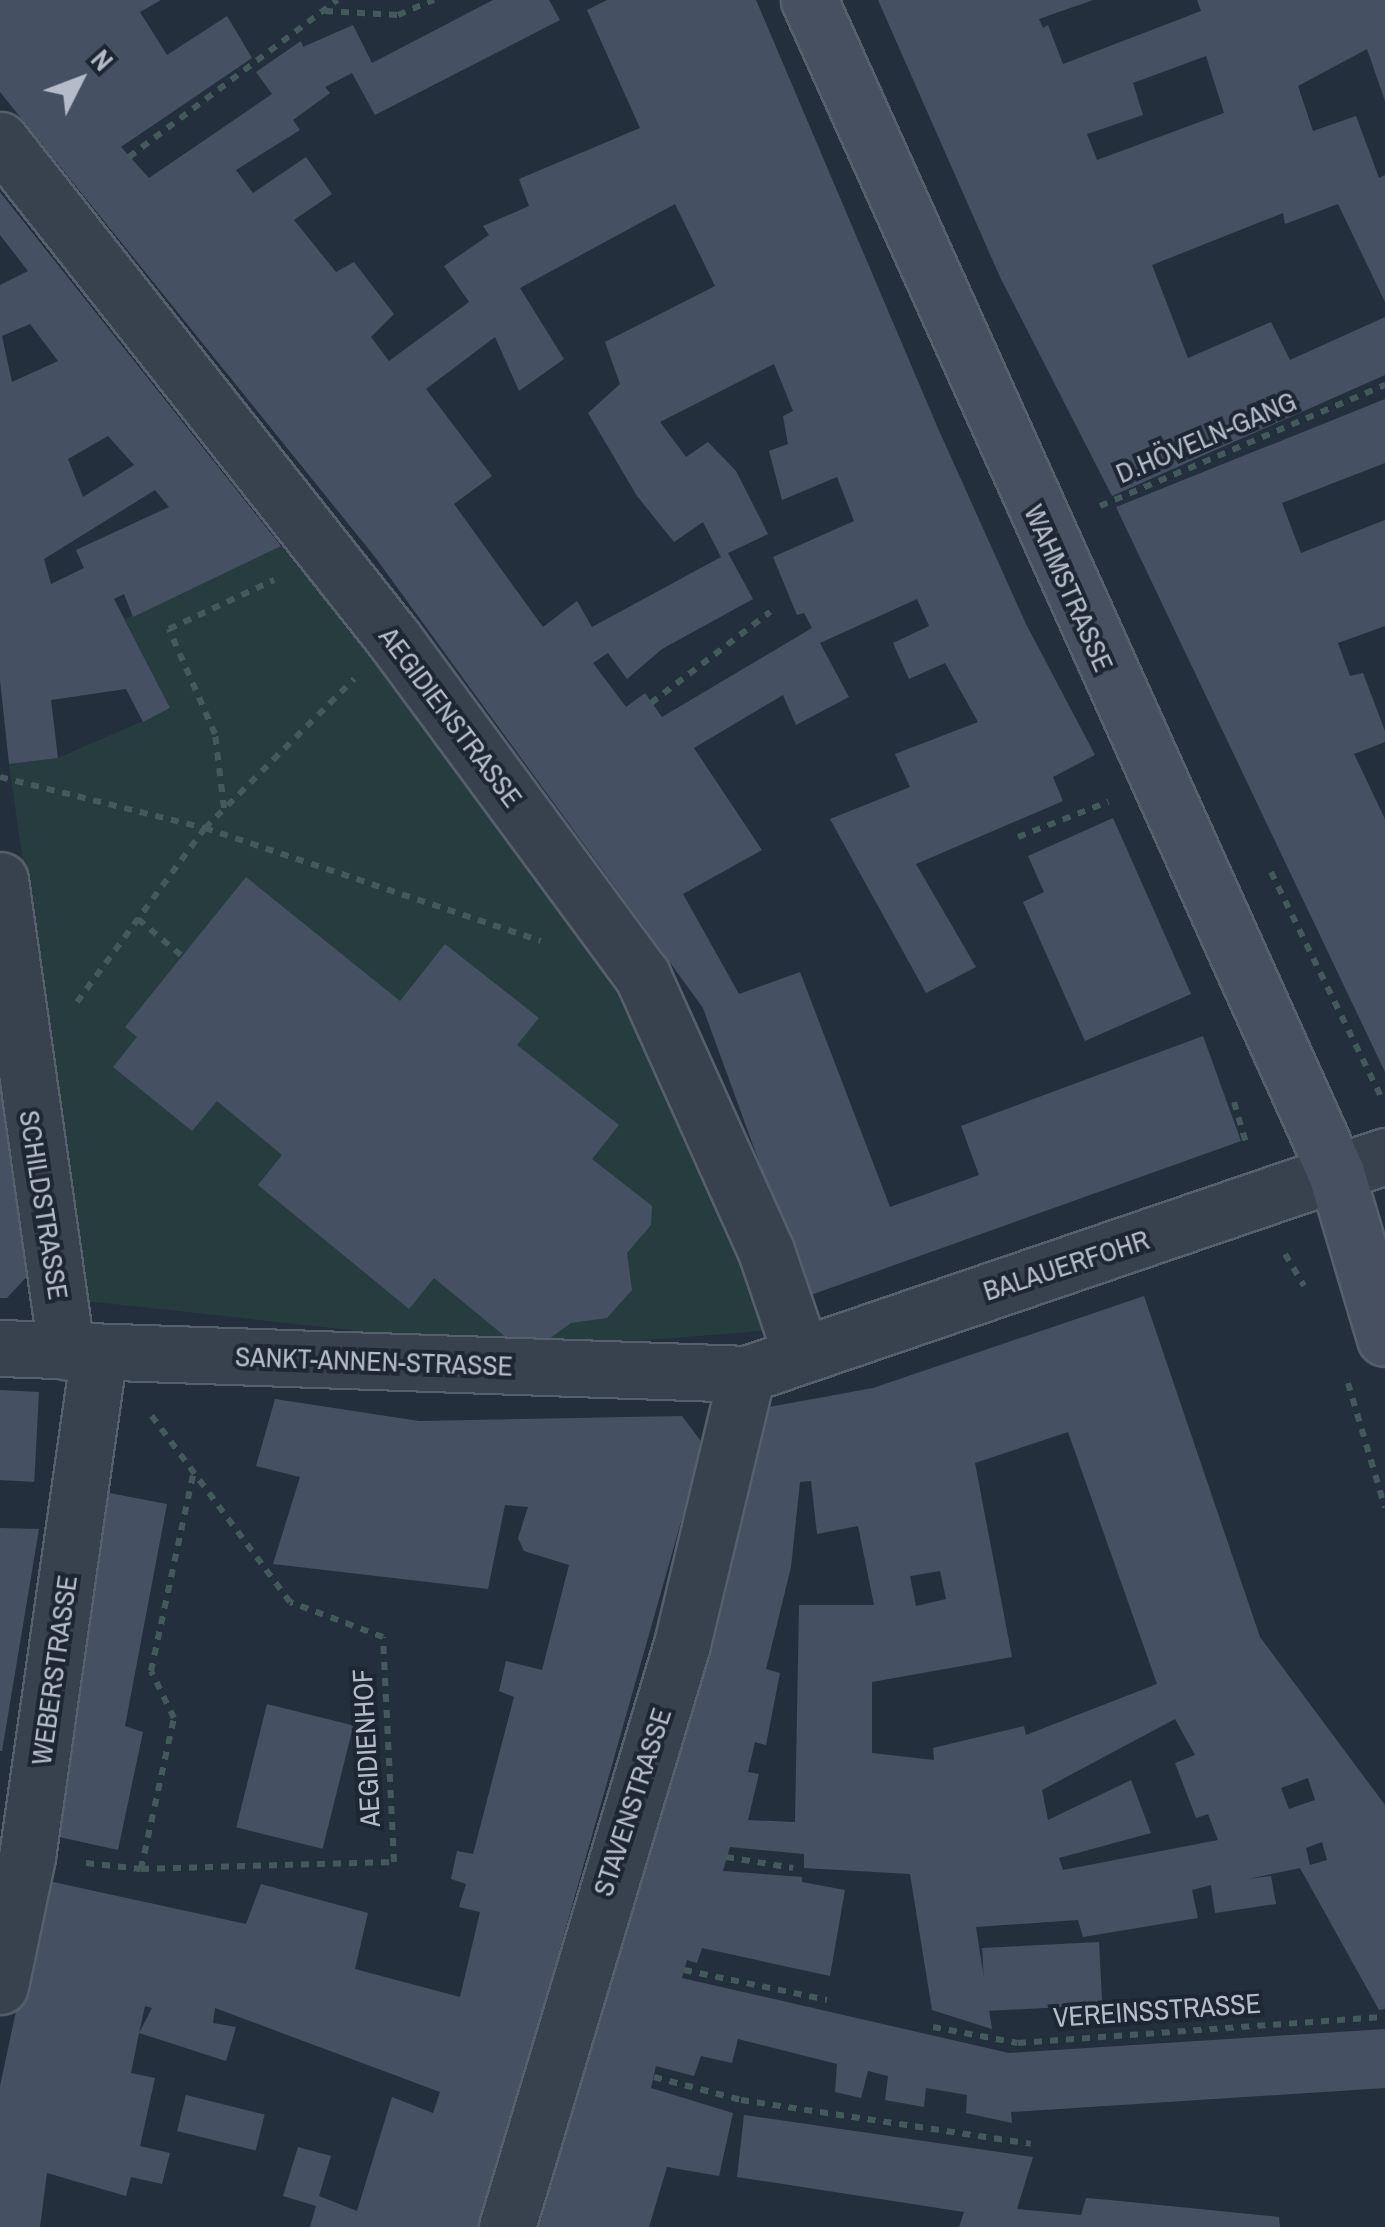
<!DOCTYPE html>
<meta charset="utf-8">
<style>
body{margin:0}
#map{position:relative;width:1385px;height:2227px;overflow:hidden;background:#242f3e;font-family:"Archivo Narrow",sans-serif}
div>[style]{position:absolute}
.green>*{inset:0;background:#263c3f}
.building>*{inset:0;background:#455162;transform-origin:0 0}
.path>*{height:6px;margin-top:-3px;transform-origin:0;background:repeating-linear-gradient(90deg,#44595c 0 8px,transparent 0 16px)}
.roads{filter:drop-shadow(2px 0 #565f6c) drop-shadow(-2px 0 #565f6c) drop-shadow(0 2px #565f6c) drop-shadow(0 -2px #565f6c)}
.street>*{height:55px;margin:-27.5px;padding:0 27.5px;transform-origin:27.5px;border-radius:27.5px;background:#38414e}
.secondary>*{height:55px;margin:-27.5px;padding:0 27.5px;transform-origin:27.5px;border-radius:27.5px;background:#465061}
span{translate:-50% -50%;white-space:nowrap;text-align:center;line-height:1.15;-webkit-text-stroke:8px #1d2633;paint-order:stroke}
.street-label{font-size:28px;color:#b4bcc9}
.north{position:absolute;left:30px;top:30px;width:100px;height:100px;-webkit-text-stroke:8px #1d2633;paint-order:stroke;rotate:48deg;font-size:28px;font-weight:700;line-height:40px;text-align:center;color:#b4bcc9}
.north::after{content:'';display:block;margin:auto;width:35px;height:45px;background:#b4bcc9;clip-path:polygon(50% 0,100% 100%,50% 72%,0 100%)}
</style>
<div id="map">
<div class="green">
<div style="clip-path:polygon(281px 546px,391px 675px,541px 878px,629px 1010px,771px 1330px,534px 1350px,86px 1301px,9px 764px,58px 758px,170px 709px,125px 619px)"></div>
</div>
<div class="building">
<div style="clip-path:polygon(evenodd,0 0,161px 0,140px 12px,167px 55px,227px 16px,252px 58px,121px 147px,149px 178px,272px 94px,256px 72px,301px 41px,303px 47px,353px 25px,372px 63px,493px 0,549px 0,560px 20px,375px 115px,352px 73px,325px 87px,330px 93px,293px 120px,300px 130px,236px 170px,253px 193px,306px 157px,332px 194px,294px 220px,336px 272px,354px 262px,394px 314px,371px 337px,389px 361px,469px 302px,444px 266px,489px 235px,483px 226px,529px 206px,519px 179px,640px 128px,587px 10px,607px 0,756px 0,937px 426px,1026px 624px,1095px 755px,1053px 777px,1063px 801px,916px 864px,976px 967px,926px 993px,830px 819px,910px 787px,895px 754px,978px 722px,945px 663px,909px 679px,893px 643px,929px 626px,917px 599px,820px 643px,849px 697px,796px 725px,783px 695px,694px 748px,762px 850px,683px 894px,739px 994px,800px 972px,890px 1207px,979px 1175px,961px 1126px,1203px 1036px,1241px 1141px,808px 1296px,703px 1008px,375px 557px,0 92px,0 0,675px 204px,715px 286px,605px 342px,620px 384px,588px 413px,637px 496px,674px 542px,703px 522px,721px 557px,592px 627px,577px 601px,543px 627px,454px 504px,492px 476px,426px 389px,495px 337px,519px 391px,564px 359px,520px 288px,675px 204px,0 0,774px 364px,793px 411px,783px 416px,788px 444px,769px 451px,782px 500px,837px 477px,854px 521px,773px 557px,797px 615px,804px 613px,812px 628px,662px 717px,645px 693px,626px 707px,593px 663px,608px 653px,627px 679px,662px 649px,753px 599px,728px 553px,768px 534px,736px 471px,708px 442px,686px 457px,660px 422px,774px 364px)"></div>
<div style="clip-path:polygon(evenodd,878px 0,1093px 0,1039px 19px,1043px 28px,1048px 25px,1063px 64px,1201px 11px,1197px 0,1385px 0,1385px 101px,1367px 49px,1298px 86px,1313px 131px,1356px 116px,1379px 178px,1385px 175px,1385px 302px,1338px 204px,1285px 224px,1283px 213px,1152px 265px,1188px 358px,1271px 322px,1290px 360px,1385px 317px,1385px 375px,1112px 496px,1000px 277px,878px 0,1206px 56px,1224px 113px,1097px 160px,1087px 134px,1143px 115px,1133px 83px,1206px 56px)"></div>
<div style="clip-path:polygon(evenodd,0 192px,281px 546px,133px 617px,124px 594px,114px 599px,170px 708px,143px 722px,126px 689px,51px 700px,58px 758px,9px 764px,0 680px,0 285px,28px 271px,0 235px,0 192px,30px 324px,58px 361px,12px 382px,2px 336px,30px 324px,0 192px,108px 436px,134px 465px,83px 497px,68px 459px,108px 436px,0 192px,155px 490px,169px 507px,76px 550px,84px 568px,51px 584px,44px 559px,155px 490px)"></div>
<div style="clip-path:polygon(1385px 399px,1385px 463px,1282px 503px,1301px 553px,1385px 520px,1385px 626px,1338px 643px,1350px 676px,1363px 673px,1385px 731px,1385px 742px,1354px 754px,1385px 819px,1385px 1072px,1116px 507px)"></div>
<div style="clip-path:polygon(1113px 818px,1191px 994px,1085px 1041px,1023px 902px,1044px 892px,1028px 856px)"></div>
<div style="clip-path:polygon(246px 877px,400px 1001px,445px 944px,539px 1018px,517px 1045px,619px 1125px,592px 1159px,652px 1206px,651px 1225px,627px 1253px,632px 1290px,607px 1318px,571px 1323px,534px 1350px,518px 1347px,434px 1278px,409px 1309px,258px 1185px,282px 1155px,217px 1101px,192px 1131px,113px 1067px,137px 1037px,125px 1027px)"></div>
<div style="clip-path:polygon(0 1067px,31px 1272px,7px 1298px,0 1298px)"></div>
<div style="clip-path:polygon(evenodd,1144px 1296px,1260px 1637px,1385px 1805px,1385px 2009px,1379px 2010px,1300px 1868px,1248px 1879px,1271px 1876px,1276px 1904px,1215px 1913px,1211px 1885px,1192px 1890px,1198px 1918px,1083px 1937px,1078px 1920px,976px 1927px,992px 2029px,932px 2010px,910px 1874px,804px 1868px,804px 1854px,730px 1847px,723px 1871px,802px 1877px,802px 1882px,845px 1890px,830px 1976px,702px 1948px,697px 1963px,687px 1960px,682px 1978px,1009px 2053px,1385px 2029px,1385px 2088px,1011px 2112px,1012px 2123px,966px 2113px,967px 2095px,926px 2088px,924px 2107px,885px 2100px,888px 2076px,868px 2071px,861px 2098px,835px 2092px,837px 2064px,738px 2039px,732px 2063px,701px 2056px,694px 2076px,656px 2066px,651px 2088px,733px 2113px,719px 2176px,667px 2167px,649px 2227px,539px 2227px,636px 1896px,758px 1409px,873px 1388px,1144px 1296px,1068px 1432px,1157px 1684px,1026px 1735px,1024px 1726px,933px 1748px,934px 1760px,872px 1753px,872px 1682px,1012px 1657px,975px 1463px,1068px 1432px,1144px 1296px,811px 1481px,817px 1534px,858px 1526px,874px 1605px,799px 1605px,795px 1822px,748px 1820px,759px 1774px,748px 1772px,755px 1742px,766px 1745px,780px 1673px,766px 1669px,791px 1567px,800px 1482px,811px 1481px,1144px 1296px,940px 1571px,946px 1599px,916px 1606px,910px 1576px,940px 1571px,1144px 1296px,1175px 1719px,1195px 1755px,1175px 1763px,1196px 1818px,1208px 1814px,1218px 1840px,1063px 1870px,1059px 1858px,1151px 1833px,1131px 1780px,1048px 1820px,1042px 1790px,1175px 1719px,1144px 1296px,1308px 1778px,1315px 1800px,1289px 1809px,1281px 1788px,1308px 1778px,1144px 1296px,1322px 1842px,1327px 1860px,1310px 1865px,1306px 1848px,1322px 1842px)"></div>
<div style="left:0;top:1390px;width:39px;height:90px;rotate:3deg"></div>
<div style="clip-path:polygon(275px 1399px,419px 1421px,682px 1416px,703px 1444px,481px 2227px,310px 2227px,316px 2206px,283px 2196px,298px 2147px,331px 2156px,319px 2196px,357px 2211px,392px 2097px,433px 2113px,440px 2092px,215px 2008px,213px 2023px,236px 2027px,226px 2061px,139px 2033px,152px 2008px,145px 2006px,138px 2038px,131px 2073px,155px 2078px,140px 2146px,170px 2153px,162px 2184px,131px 2177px,126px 2196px,47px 2173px,40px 2227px,0 2227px,0 2086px,44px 1880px,246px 1924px,261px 1884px,368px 1913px,355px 1969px,460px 1997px,480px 1912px,459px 1907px,466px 1884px,451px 1879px,457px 1851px,473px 1854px,514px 1697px,499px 1691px,506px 1661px,542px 1670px,569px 1565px,524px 1551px,518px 1538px,528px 1507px,505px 1505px,488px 1589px,273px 1564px,300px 1477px,256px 1466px)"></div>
<div style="clip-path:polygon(104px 1492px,167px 1504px,125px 1726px,143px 1732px,118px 1850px,46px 1834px)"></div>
<div style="clip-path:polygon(0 1528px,39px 1529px,2px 1751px,0 1751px)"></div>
<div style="left:267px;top:1704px;width:89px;height:127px;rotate:14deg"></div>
<div style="left:1099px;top:1942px;width:63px;height:117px;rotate:87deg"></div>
<div style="left:186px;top:2095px;width:81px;height:37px;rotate:14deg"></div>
<div style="clip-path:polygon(744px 2115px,1033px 2157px,1017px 2209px,1081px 2215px,1086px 2198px,1110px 2200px,1279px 2217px,1280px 2227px,959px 2227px,964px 2212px,737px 2177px)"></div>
</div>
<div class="path">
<div style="left:325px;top:11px;width:73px;rotate:3.1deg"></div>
<div style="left:398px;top:15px;width:39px;rotate:-23deg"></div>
<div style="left:129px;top:157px;width:261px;rotate:-37deg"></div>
<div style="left:1100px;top:506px;width:310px;rotate:-23deg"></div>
<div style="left:651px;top:703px;width:150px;rotate:-37.4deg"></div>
<div style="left:0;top:777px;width:211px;rotate:14deg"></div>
<div style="left:205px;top:828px;width:354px;rotate:18.6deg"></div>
<div style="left:224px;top:808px;width:75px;rotate:-96.9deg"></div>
<div style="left:215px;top:734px;width:115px;rotate:-113.7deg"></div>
<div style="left:169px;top:629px;width:116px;rotate:-25deg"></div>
<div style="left:1018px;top:837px;width:97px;rotate:-21.3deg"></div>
<div style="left:1271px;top:872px;width:253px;rotate:63.9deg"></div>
<div style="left:138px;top:919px;width:57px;rotate:40.1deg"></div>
<div style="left:77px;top:1002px;width:216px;rotate:-53.7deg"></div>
<div style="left:205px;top:828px;width:211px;rotate:-45deg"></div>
<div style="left:1234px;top:1102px;width:43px;rotate:73.7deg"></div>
<div style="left:1285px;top:1254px;width:37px;rotate:59deg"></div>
<div style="left:1348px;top:1383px;width:130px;rotate:73.5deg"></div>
<div style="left:726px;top:1857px;width:68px;rotate:9.3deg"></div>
<div style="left:86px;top:1863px;width:55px;rotate:6.2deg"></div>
<div style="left:141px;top:1869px;width:253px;rotate:-1.6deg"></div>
<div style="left:394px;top:1862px;width:225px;rotate:-92.8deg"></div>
<div style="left:383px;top:1637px;width:99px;rotate:-159.4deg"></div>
<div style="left:290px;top:1602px;width:233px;rotate:-126.6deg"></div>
<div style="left:141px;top:1869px;width:155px;rotate:-77.7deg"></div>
<div style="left:174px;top:1718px;width:52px;rotate:-116.1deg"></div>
<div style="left:151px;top:1671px;width:200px;rotate:-77.9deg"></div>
<div style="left:684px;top:1970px;width:146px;rotate:11.8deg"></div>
<div style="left:933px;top:2027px;width:86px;rotate:10.7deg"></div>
<div style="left:1018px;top:2043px;width:368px;rotate:-4.1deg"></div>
<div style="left:654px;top:2077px;width:90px;rotate:14.8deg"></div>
<div style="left:741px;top:2100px;width:293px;rotate:8.6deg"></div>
</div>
<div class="roads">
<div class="street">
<div style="left:0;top:140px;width:636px;rotate:51.71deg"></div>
<div style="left:394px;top:639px;width:418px;rotate:53.6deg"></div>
<div style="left:642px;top:975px;width:303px;rotate:65.8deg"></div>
<div style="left:766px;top:1251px;width:109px;rotate:71.2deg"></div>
<div style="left:0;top:880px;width:476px;rotate:82deg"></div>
<div style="left:0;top:1348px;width:747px;rotate:1.99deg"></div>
<div style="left:747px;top:1374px;width:674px;rotate:-18.86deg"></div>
<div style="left:0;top:1986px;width:132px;rotate:-78.2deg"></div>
<div style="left:27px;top:1857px;width:510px;rotate:-81.89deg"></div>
<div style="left:507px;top:2227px;width:609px;rotate:-73.29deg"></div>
<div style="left:682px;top:1644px;width:278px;rotate:-76.5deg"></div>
</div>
<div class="secondary">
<div style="left:809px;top:0;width:1286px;rotate:65.81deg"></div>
<div style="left:1336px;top:1173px;width:172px;rotate:73.5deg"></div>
</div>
</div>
<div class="street-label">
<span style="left:1206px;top:437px;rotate:-23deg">D.HÖVELN-GANG</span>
<span style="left:1069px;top:588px;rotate:66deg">WAHMSTRASSE</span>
<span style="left:451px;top:717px;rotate:53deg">AEGIDIENSTRASSE</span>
<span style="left:44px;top:1205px;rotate:81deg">SCHILDSTRASSE</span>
<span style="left:1066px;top:1265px;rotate:-18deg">BALAUERFOHR</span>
<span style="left:374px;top:1361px;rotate:2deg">SANKT-ANNEN-STRASSE</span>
<span style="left:54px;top:1670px;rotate:-82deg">WEBERSTRASSE</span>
<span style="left:366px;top:1748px;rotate:-93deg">AEGIDIENHOF</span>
<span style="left:632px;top:1802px;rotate:-72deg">STAVENSTRASSE</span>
<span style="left:1157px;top:2010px;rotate:-4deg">VEREINSSTRASSE</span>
</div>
<div class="north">N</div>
</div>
